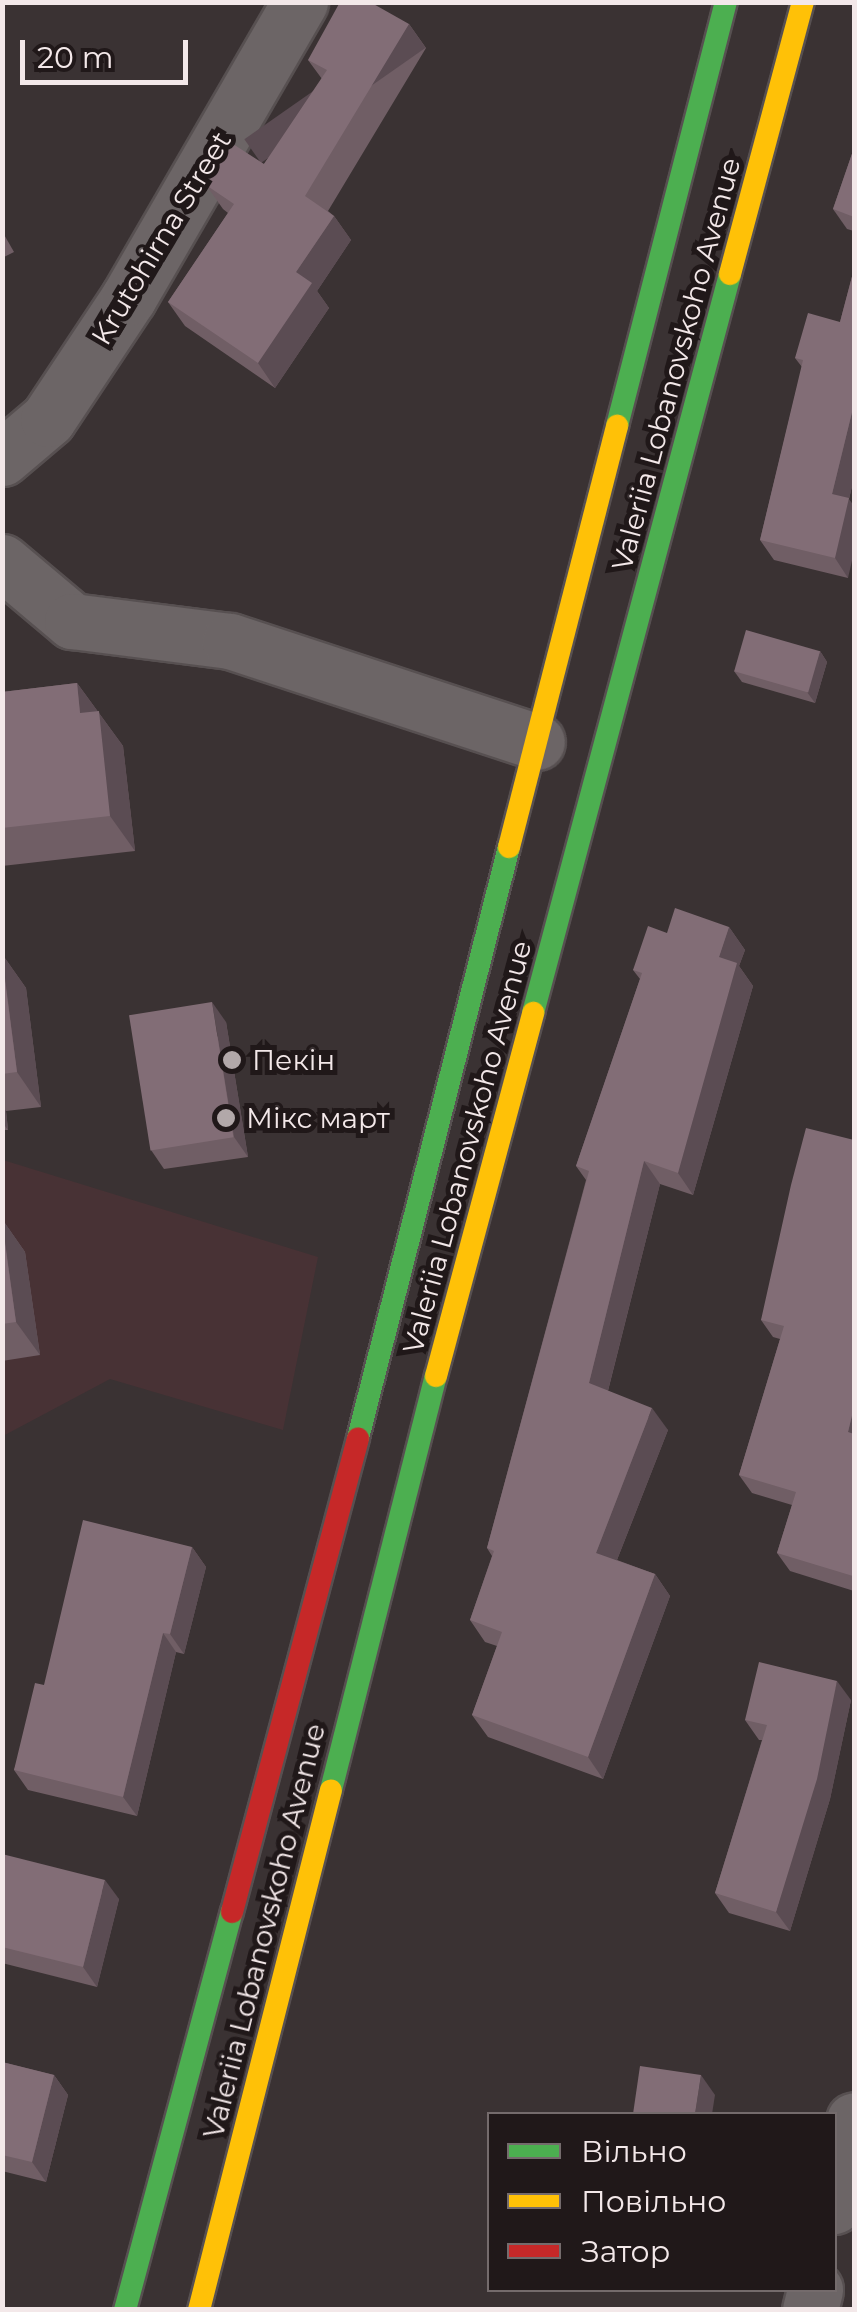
<!DOCTYPE html>
<meta charset="utf-8">
<style>
body{margin:0}
#map{position:relative;width:857px;height:2312px;overflow:hidden;background:#3a3233;font-family:Montserrat,sans-serif}
div>[style]{position:absolute}
.built>*{inset:0;background:#483235}
.roads{filter:drop-shadow(2px 0 #575051) drop-shadow(-2px 0 #575051) drop-shadow(0 2px #575051) drop-shadow(0 -2px #575051)}
.street>*{height:55px;margin:-27.5px;padding:0 27.5px;transform-origin:27.5px;border-radius:27.5px;background:#6c6566}
.fast>*{height:22px;margin:-11px;padding:0 11px;transform-origin:11px;border-radius:11px;background:#4caf50}
.slow>*{height:22px;margin:-11px;padding:0 11px;transform-origin:11px;border-radius:11px;background:#ffc107}
.jam>*{height:22px;margin:-11px;padding:0 11px;transform-origin:11px;border-radius:11px;background:#c62828}
.wall>*{inset:0;background:#705e65}
.shaded-wall>*{inset:0;background:#5b4c53;transform-origin:0 0}
.building>*{inset:0;background:#826d76;transform-origin:0 0}
.dots>*{width:28px;height:28px;translate:-50% -50%;box-sizing:border-box;border:5px solid #201819;border-radius:50%}
span{translate:-50% -50%;white-space:nowrap;text-align:center;line-height:1.15;-webkit-text-stroke:10px #201819;paint-order:stroke}
.street-label{font-size:28px;color:#f3e8e9}
.poi-label{font-size:28px;color:#f3e8e9}
.left{translate:0 -50%;text-align:left}
.frame{position:absolute;inset:0;border:5px solid #f3e8e9;pointer-events:none}
.legend{position:absolute;left:487px;top:2112px;width:350px;height:180px;box-sizing:border-box;background:#201819;border:2px solid #746b6c;margin:0;padding:12px 18px;list-style:none;font-size:30px;color:#f3e8e9}
.legend li{display:flex;align-items:center;gap:20px;height:50px}
.legend b{width:50px;border:2px solid #746b6c}
.scale{position:absolute;left:20px;top:40px;width:168px;height:45px;box-sizing:border-box;border:5px solid #f3e8e9;border-top:0;padding-left:12px;font-size:30px;line-height:35px;white-space:nowrap;color:#f3e8e9;-webkit-text-stroke:8px #201819;paint-order:stroke}
</style>
<div id="map">
<div class="built">
<div style="clip-path:polygon(3px 1160px,318px 1257px,283px 1430px,110px 1379px,3px 1436px)"></div>
</div>
<div class="roads">
<div class="street">
<div style="left:2px;top:458px;width:60px;rotate:-40.3deg"></div>
<div style="left:48px;top:419px;width:146px;rotate:-56.4deg"></div>
<div style="left:129px;top:297px;width:341px;rotate:-59.9deg"></div>
<div style="left:2px;top:562px;width:92px;rotate:40.1deg"></div>
<div style="left:72px;top:621px;width:159px;rotate:7.2deg"></div>
<div style="left:230px;top:641px;width:323px;rotate:18.2deg"></div>
<div style="left:834px;top:2206px;width:88px;rotate:-76.9deg"></div>
<div style="left:810px;top:2310px;width:21px;rotate:-76deg"></div>
</div>
<div class="fast">
<div style="left:617px;top:426px;width:438px;rotate:-75.6deg"></div>
<div style="left:533px;top:1013px;width:765px;rotate:-75.07deg"></div>
<div style="left:358px;top:1438px;width:610px;rotate:-75.67deg"></div>
<div style="left:331px;top:1790px;width:427px;rotate:-75.8deg"></div>
<div style="left:125px;top:2310px;width:412px;rotate:-75deg"></div>
</div>
<div class="slow">
<div style="left:730px;top:274px;width:282px;rotate:-75deg"></div>
<div style="left:509px;top:847px;width:435px;rotate:-75.6deg"></div>
<div style="left:436px;top:1376px;width:376px;rotate:-75deg"></div>
<div style="left:199px;top:2310px;width:536px;rotate:-75.76deg"></div>
</div>
<div class="jam">
<div style="left:232px;top:1912px;width:490px;rotate:-75.1deg"></div>
</div>
</div>
<div class="wall">
<div style="clip-path:polygon(409px 24px,426px 48px,328px 211px,334px 216px,351px 240px,317px 291px,329px 308px,275px 388px,185px 326px,168px 302px,228px 213px,223px 209px,206px 185px,264px 164px,322px 79px,308px 60px)"></div>
<div style="clip-path:polygon(854px 148px,854px 231px,847px 229px,833px 209px)"></div>
<div style="clip-path:polygon(2px 231px,14px 252px,2px 258px)"></div>
<div style="clip-path:polygon(854px 269px,854px 478px,849px 499px,848px 578px,774px 560px,760px 540px,802px 367px,795px 358px,840px 322px)"></div>
<div style="clip-path:polygon(820px 651px,827px 662px,815px 703px,742px 682px,734px 671px)"></div>
<div style="clip-path:polygon(77px 683px,123px 746px,135px 851px,2px 866px,2px 692px)"></div>
<div style="clip-path:polygon(729px 927px,745px 950px,739px 966px,753px 986px,693px 1195px,660px 1184px,608px 1391px,668px 1430px,617px 1560px,655px 1574px,670px 1596px,603px 1779px,488px 1737px,472px 1715px,497px 1646px,485px 1642px,470px 1620px,492px 1556px,487px 1548px,586px 1180px,576px 1166px,640px 979px,633px 970px,667px 933px)"></div>
<div style="clip-path:polygon(2px 954px,26px 988px,41px 1107px,6px 1111px,8px 1130px,2px 1130px)"></div>
<div style="clip-path:polygon(226px 1022px,248px 1157px,164px 1169px,151px 1150px)"></div>
<div style="clip-path:polygon(854px 1140px,854px 1591px,790px 1571px,777px 1553px,792px 1505px,752px 1493px,739px 1475px,780px 1339px,773px 1337px,761px 1320px)"></div>
<div style="clip-path:polygon(2px 1219px,25px 1252px,40px 1355px,2px 1361px)"></div>
<div style="clip-path:polygon(192px 1547px,206px 1567px,184px 1654px,176px 1652px,137px 1816px,28px 1790px,14px 1770px,44px 1685px)"></div>
<div style="clip-path:polygon(851px 1700px,830px 1799px,790px 1931px,729px 1913px,715px 1893px,762px 1740px,759px 1740px,745px 1720px)"></div>
<div style="clip-path:polygon(2px 1854px,119px 1899px,97px 1987px,2px 1963px)"></div>
<div style="clip-path:polygon(2px 2062px,54px 2075px,68px 2095px,46px 2182px,2px 2171px)"></div>
</div>
<div class="shaded-wall">
<div style="left:409px;top:24px;width:29px;height:201px;rotate:55deg"></div>
<div style="clip-path:polygon(334px 216px,351px 240px,317px 291px,329px 308px,275px 388px,258px 363px,296px 272px)"></div>
<div style="clip-path:polygon(854px 404px,854px 478px,849px 499px,854px 506px,854px 552px,848px 578px,835px 558px,832px 494px)"></div>
<div style="clip-path:polygon(820px 651px,827px 662px,815px 703px,807px 692px)"></div>
<div style="clip-path:polygon(77px 683px,123px 746px,135px 851px,110px 816px,80px 713px)"></div>
<div style="clip-path:polygon(729px 927px,745px 950px,739px 966px,753px 986px,693px 1195px,678px 1173px,719px 957px)"></div>
<div style="clip-path:polygon(2px 954px,26px 988px,41px 1107px,17px 1072px)"></div>
<div style="clip-path:polygon(212px 1002px,226px 1022px,248px 1157px,234px 1137px)"></div>
<div style="clip-path:polygon(2px 1106px,6px 1111px,8px 1130px,2px 1122px)"></div>
<div style="clip-path:polygon(644px 1161px,660px 1184px,604px 1406px,589px 1383px)"></div>
<div style="clip-path:polygon(2px 1219px,25px 1252px,40px 1355px,16px 1322px)"></div>
<div style="clip-path:polygon(854px 1407px,854px 1441px,848px 1432px)"></div>
<div style="clip-path:polygon(652px 1408px,668px 1430px,611px 1575px,596px 1553px)"></div>
<div style="clip-path:polygon(192px 1547px,206px 1567px,184px 1654px,170px 1634px)"></div>
<div style="clip-path:polygon(655px 1574px,670px 1596px,603px 1779px,588px 1757px)"></div>
<div style="clip-path:polygon(163px 1633px,176px 1652px,137px 1816px,123px 1797px)"></div>
<div style="clip-path:polygon(837px 1681px,851px 1700px,830px 1799px,790px 1931px,776px 1912px)"></div>
<div style="clip-path:polygon(105px 1880px,119px 1899px,97px 1987px,83px 1967px)"></div>
<div style="clip-path:polygon(54px 2075px,68px 2095px,46px 2182px,32px 2162px)"></div>
<div style="clip-path:polygon(701px 2075px,715px 2095px,712px 2114px,695px 2114px)"></div>
</div>
<div class="building">
<div style="clip-path:polygon(340px 2px,370px 2px,409px 24px,305px 196px,334px 216px,296px 272px,312px 283px,258px 363px,168px 302px,234px 204px,206px 185px,233px 144px,264px 164px,327px 70px,308px 60px)"></div>
<div style="clip-path:polygon(854px 148px,854px 217px,833px 209px)"></div>
<div style="clip-path:polygon(854px 269px,854px 404px,832px 494px,849px 498px,835px 558px,760px 540px,803px 360px,795px 358px,808px 313px,840px 322px)"></div>
<div style="left:746px;top:630px;width:77px;height:43px;rotate:16deg"></div>
<div style="clip-path:polygon(77px 683px,80px 713px,99px 711px,110px 816px,2px 828px,2px 692px)"></div>
<div style="clip-path:polygon(675px 908px,729px 927px,719px 957px,737px 963px,678px 1173px,644px 1161px,589px 1383px,652px 1408px,596px 1553px,655px 1574px,588px 1757px,472px 1715px,502px 1632px,470px 1620px,494px 1551px,487px 1548px,589px 1171px,576px 1166px,642px 973px,633px 970px,648px 926px,667px 933px)"></div>
<div style="clip-path:polygon(2px 958px,17px 1072px,2px 1074px)"></div>
<div style="left:212px;top:1002px;width:137px;height:84px;rotate:81deg"></div>
<div style="clip-path:polygon(806px 1128px,854px 1140px,854px 1407px,848px 1432px,854px 1434px,854px 1572px,853px 1576px,777px 1553px,796px 1492px,739px 1475px,784px 1326px,761px 1320px,791px 1185px)"></div>
<div style="clip-path:polygon(2px 1223px,16px 1322px,2px 1324px)"></div>
<div style="clip-path:polygon(83px 1520px,192px 1547px,170px 1634px,163px 1633px,123px 1797px,14px 1770px,35px 1683px,44px 1685px)"></div>
<div style="clip-path:polygon(759px 1662px,837px 1681px,817px 1779px,776px 1912px,715px 1893px,767px 1725px,745px 1720px)"></div>
<div style="clip-path:polygon(2px 1854px,105px 1880px,83px 1967px,2px 1947px)"></div>
<div style="clip-path:polygon(2px 2062px,54px 2075px,32px 2162px,2px 2155px)"></div>
<div style="clip-path:polygon(640px 2066px,701px 2075px,695px 2114px,633px 2114px)"></div>
</div>
<div class="dots">
<div style="left:232px;top:1060px;background:#b2a8a9"></div>
<div style="left:226px;top:1118px;background:#b2a8a9"></div>
</div>
<div class="street-label">
<span style="left:161px;top:238px;rotate:-59deg">Krutohirna Street</span>
<span style="left:676px;top:364px;rotate:-75deg">Valeriia Lobanovskoho Avenue</span>
<span style="left:467px;top:1147px;rotate:-75deg">Valeriia Lobanovskoho Avenue</span>
<span style="left:264px;top:1931px;rotate:-76deg">Valeriia Lobanovskoho Avenue</span>
</div>
<div class="poi-label">
<span class="left" style="left:252px;top:1060px">Пекін</span>
<span class="left" style="left:246px;top:1118px">Мікс март</span>
</div>
<div class="frame"></div>
<ul class="legend">
<li><b style="height:12px;background:#4caf50"></b>Вільно</li>
<li><b style="height:12px;background:#ffc107"></b>Повільно</li>
<li><b style="height:12px;background:#c62828"></b>Затор</li>
</ul>
<div class="scale">20 m</div>
</div>
